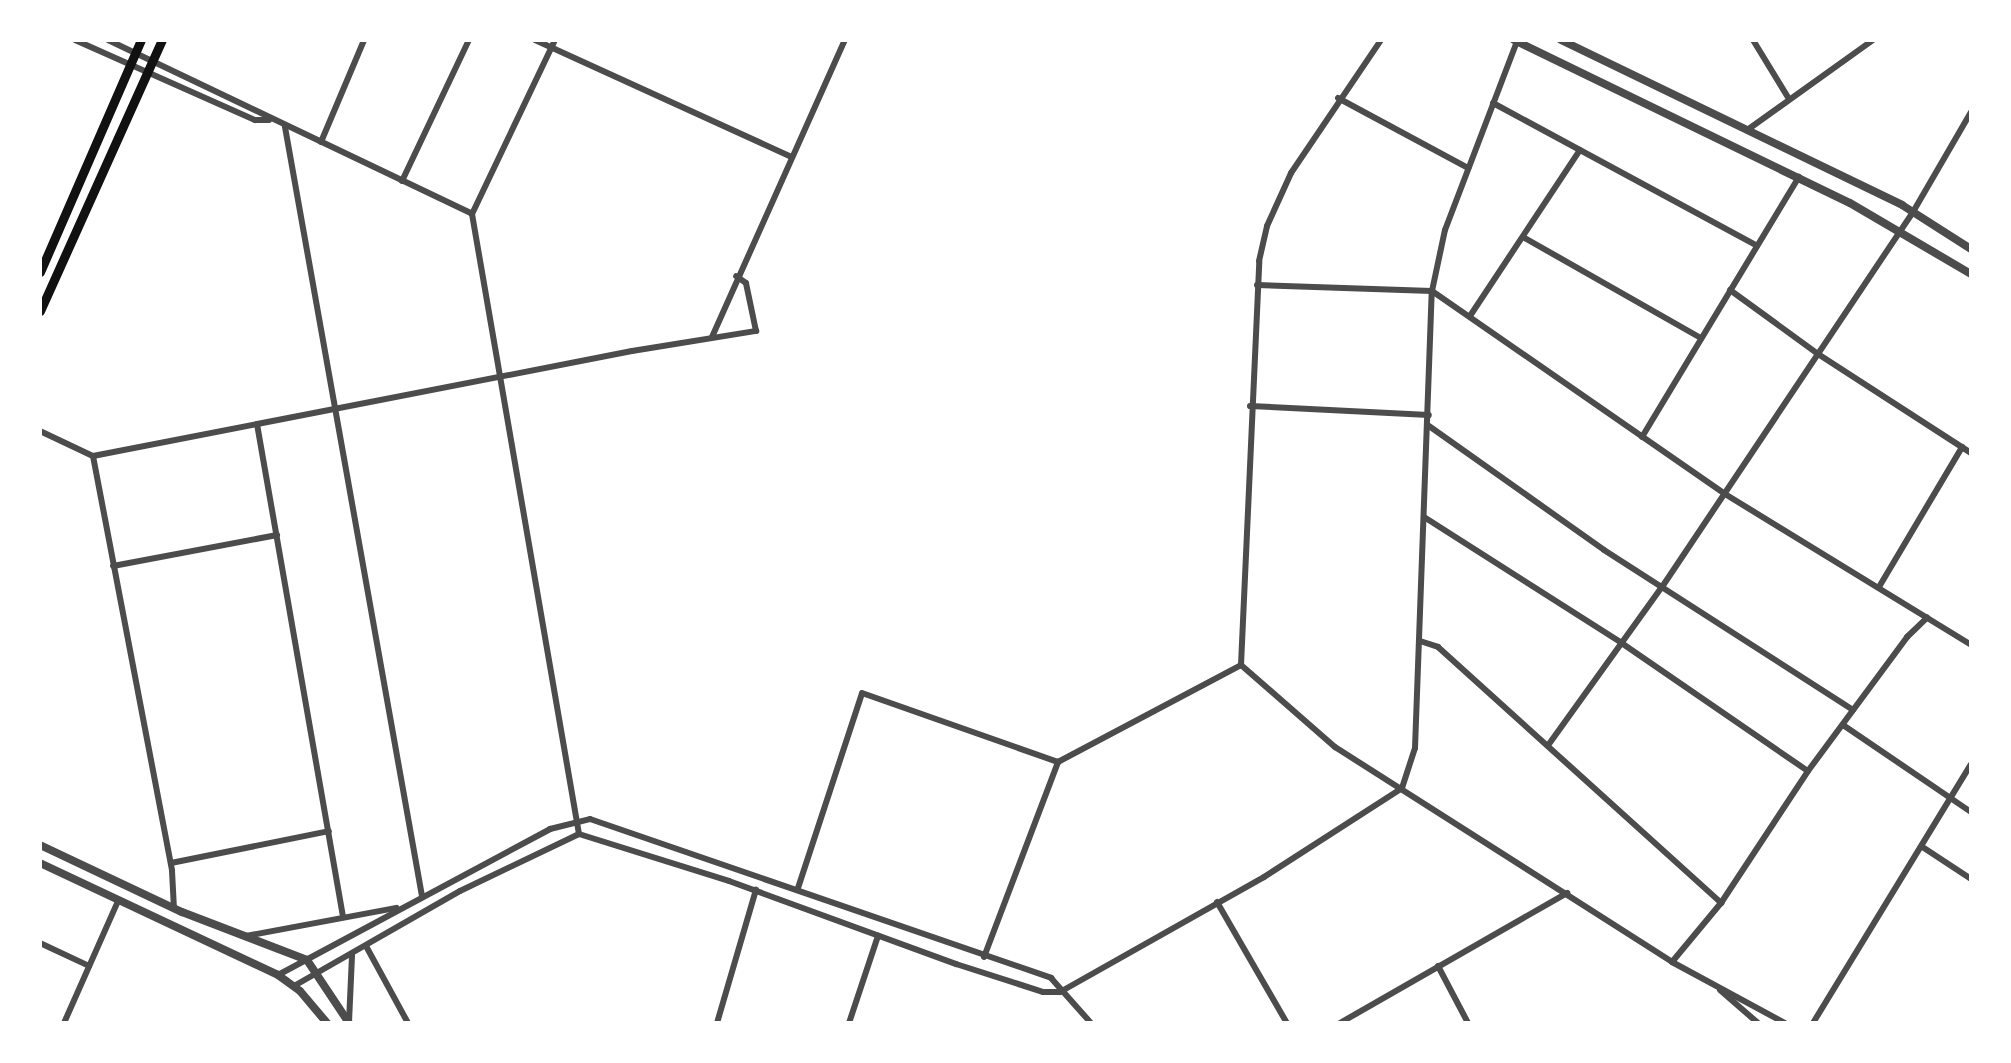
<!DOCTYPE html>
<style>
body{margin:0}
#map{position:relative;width:2011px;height:1063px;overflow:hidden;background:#fff;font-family:Figtree,sans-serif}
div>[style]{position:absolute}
.minor>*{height:6px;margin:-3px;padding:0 3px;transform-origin:3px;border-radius:3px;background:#4c4c4c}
.tertiary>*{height:8px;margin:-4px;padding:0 4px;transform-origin:4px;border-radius:4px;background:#4c4c4c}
.secondary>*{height:9px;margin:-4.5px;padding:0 4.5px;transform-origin:4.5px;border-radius:4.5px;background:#111}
span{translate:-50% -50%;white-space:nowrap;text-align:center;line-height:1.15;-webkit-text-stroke:10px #fff;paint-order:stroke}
.frame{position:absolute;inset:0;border:42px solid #fff;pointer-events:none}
</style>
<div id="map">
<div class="minor">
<div style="left:75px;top:40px;width:197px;rotate:24deg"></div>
<div style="left:255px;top:120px;width:14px"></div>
<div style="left:108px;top:40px;width:403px;rotate:25.5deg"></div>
<div style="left:535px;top:40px;width:282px;rotate:24.5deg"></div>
<div style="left:555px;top:40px;width:193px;rotate:115.5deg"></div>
<div style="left:472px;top:214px;width:629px;rotate:80.21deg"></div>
<div style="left:1753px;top:40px;width:69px;rotate:58.6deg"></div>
<div style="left:1338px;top:98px;width:148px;rotate:28.3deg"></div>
<div style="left:1493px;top:103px;width:300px;rotate:28.4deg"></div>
<div style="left:285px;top:127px;width:781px;rotate:79.9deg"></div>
<div style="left:1750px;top:128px;width:151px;rotate:-35.6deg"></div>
<div style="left:321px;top:142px;width:111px;rotate:-67.1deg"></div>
<div style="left:402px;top:181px;width:156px;rotate:-64.6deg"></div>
<div style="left:1523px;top:237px;width:205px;rotate:29.6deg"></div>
<div style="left:1257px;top:285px;width:175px;rotate:2deg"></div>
<div style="left:1432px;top:291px;width:356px;rotate:34.7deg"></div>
<div style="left:1725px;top:494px;width:289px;rotate:31.5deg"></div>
<div style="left:1730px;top:290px;width:109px;rotate:36deg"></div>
<div style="left:1818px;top:354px;width:182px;rotate:32.9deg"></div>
<div style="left:1470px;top:316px;width:199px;rotate:-56.5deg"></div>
<div style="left:712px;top:337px;width:325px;rotate:-65.9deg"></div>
<div style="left:1250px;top:406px;width:179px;rotate:2.9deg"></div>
<div style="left:257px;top:424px;width:499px;rotate:80.1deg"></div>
<div style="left:1429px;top:426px;width:214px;rotate:35.3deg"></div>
<div style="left:1604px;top:550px;width:296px;rotate:32.7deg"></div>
<div style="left:40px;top:431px;width:59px;rotate:25.3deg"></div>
<div style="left:93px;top:456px;width:549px;rotate:-11.02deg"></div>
<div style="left:632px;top:351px;width:126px;rotate:-9.2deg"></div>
<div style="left:756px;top:331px;width:49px;rotate:-101.8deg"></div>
<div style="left:746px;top:283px;width:12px;rotate:-145deg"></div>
<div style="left:1642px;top:437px;width:304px;rotate:-58.9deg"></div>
<div style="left:93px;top:456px;width:422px;rotate:79.2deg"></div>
<div style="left:172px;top:871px;width:37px;rotate:87deg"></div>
<div style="left:1424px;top:517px;width:236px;rotate:32.5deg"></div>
<div style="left:1623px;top:644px;width:224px;rotate:34.5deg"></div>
<div style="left:113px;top:566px;width:167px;rotate:-10.7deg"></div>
<div style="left:1879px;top:587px;width:163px;rotate:-59.3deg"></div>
<div style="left:1420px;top:641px;width:19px;rotate:18deg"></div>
<div style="left:1438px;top:647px;width:382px;rotate:42.1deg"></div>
<div style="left:1241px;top:665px;width:404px;rotate:-87.4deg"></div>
<div style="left:1259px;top:261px;width:36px;rotate:-77deg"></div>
<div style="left:1267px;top:226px;width:58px;rotate:-65.6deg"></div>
<div style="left:1291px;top:173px;width:161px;rotate:-55.9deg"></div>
<div style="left:1843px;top:725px;width:155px;rotate:34.2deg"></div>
<div style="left:1549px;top:744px;width:193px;rotate:-54.3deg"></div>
<div style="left:1662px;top:587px;width:451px;rotate:-56.2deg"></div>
<div style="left:1913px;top:212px;width:116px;rotate:-59.9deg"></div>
<div style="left:1402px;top:788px;width:42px;rotate:-72deg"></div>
<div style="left:1415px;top:748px;width:457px;rotate:-87.9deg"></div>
<div style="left:1432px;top:291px;width:62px;rotate:-78deg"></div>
<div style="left:1445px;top:230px;width:202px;rotate:-69.1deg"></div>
<div style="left:1924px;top:848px;width:56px;rotate:33.4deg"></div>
<div style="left:171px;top:863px;width:161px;rotate:-11.4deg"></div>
<div style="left:798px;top:888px;width:205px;rotate:-71.8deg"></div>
<div style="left:862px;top:693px;width:208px;rotate:19.4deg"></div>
<div style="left:1217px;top:902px;width:140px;rotate:60deg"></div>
<div style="left:246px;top:936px;width:153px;rotate:-10.6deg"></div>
<div style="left:40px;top:943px;width:54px;rotate:25.1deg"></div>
<div style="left:366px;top:946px;width:88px;rotate:61.4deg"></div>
<div style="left:984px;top:957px;width:209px;rotate:-69.2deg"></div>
<div style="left:1058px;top:762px;width:207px;rotate:-27.9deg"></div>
<div style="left:1241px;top:665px;width:125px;rotate:41.1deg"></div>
<div style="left:1335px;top:747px;width:400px;rotate:32.5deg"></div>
<div style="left:1672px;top:962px;width:128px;rotate:28.4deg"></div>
<div style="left:1672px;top:962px;width:77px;rotate:-50.3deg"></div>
<div style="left:1721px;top:903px;width:158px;rotate:-56.6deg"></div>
<div style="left:1808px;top:771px;width:167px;rotate:-53.5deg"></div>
<div style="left:1907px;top:637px;width:28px;rotate:-44deg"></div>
<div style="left:1438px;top:966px;width:64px;rotate:62.2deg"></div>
<div style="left:278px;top:975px;width:309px;rotate:-28.2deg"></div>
<div style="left:550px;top:829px;width:41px;rotate:-14deg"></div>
<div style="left:590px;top:819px;width:488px;rotate:19deg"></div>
<div style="left:1051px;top:978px;width:60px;rotate:48.4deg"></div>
<div style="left:294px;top:986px;width:191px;rotate:-29.8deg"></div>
<div style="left:460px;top:891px;width:132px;rotate:-25.6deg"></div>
<div style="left:579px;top:834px;width:157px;rotate:17.4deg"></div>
<div style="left:729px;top:881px;width:242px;rotate:20.1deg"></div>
<div style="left:956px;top:964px;width:91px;rotate:17.8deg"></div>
<div style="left:1043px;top:992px;width:17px"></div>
<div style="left:1060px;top:992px;width:234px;rotate:-29.4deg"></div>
<div style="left:1264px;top:877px;width:164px;rotate:-32.8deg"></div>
<div style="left:1720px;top:990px;width:50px;rotate:41deg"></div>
<div style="left:349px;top:1022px;width:67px;rotate:-87.4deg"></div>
<div style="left:64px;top:1023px;width:133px;rotate:-66.1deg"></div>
<div style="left:717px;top:1023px;width:139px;rotate:-73.7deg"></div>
<div style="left:849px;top:1023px;width:92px;rotate:-71.6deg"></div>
<div style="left:1340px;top:1023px;width:262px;rotate:-29.8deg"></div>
<div style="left:1813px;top:1023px;width:303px;rotate:-58.6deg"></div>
</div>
<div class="tertiary">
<div style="left:1514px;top:40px;width:373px;rotate:25.9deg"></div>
<div style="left:1850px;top:203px;width:140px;rotate:30.4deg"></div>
<div style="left:1561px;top:40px;width:379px;rotate:25.8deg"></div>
<div style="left:1902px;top:205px;width:82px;rotate:32.5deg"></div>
<div style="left:40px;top:845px;width:157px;rotate:25.3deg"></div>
<div style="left:182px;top:912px;width:134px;rotate:21deg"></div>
<div style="left:307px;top:960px;width:76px;rotate:56.3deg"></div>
<div style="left:40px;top:863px;width:263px;rotate:25.2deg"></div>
<div style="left:278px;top:975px;width:27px;rotate:36deg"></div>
<div style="left:300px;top:991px;width:42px;rotate:49.8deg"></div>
</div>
<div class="secondary">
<div style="left:40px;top:272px;width:253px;rotate:-66.5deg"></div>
<div style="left:40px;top:311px;width:297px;rotate:-65.8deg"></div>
</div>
<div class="frame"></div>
</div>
